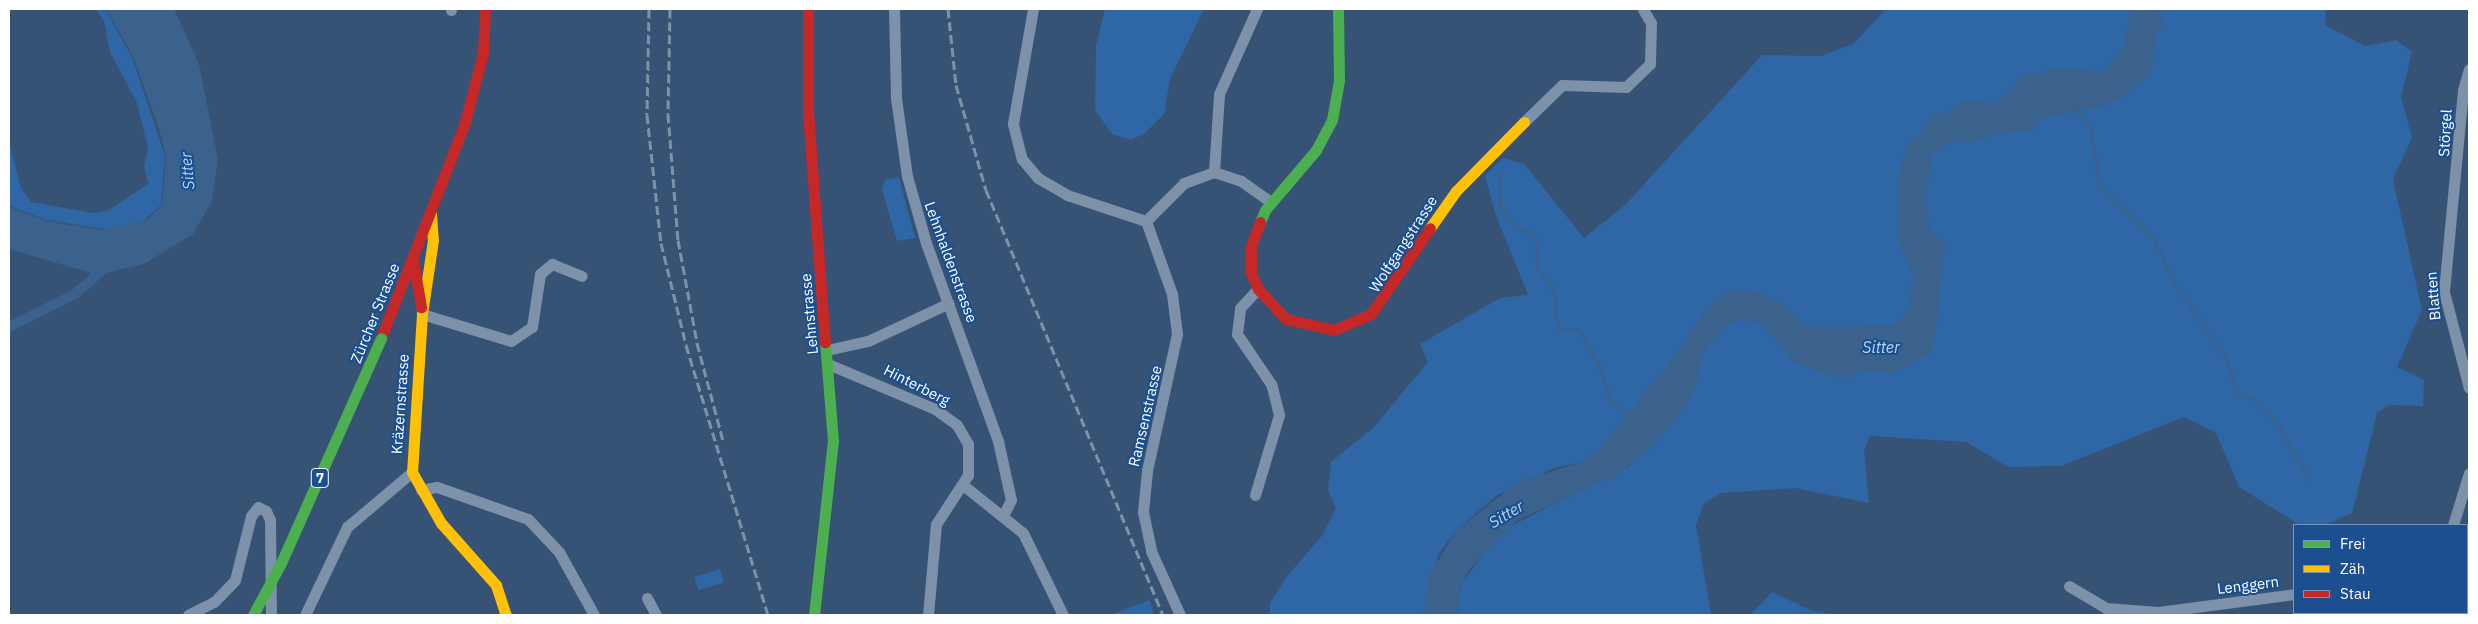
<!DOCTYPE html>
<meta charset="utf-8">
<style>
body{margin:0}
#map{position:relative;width:2478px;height:624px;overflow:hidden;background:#365274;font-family:"IBM Plex Sans",sans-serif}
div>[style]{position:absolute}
.green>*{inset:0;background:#2f66a5;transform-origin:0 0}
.water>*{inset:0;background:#3b618d}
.stream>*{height:3px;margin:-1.5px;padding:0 1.5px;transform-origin:1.5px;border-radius:1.5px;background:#3b618d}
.canal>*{height:10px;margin:-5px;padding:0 5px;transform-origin:5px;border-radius:5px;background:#3b618d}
.street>*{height:11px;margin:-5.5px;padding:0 5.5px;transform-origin:5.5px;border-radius:5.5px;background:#7d92a8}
.fast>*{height:11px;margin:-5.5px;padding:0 5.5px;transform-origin:5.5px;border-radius:5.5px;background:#4caf50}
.slow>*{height:11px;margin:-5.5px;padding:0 5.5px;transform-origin:5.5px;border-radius:5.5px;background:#ffc107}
.jam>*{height:11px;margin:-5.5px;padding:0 5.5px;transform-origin:5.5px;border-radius:5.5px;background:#c62828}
.rail>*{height:3px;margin-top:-1.5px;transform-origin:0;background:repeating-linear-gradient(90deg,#7e92a7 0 9px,transparent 0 13px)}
.fast-bridge>*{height:11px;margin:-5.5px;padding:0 5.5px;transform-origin:5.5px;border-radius:5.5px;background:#4caf50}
span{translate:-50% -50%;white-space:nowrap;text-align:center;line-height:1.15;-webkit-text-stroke:4px #1b4f8f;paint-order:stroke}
.shield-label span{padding:1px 4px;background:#1b4f8f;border:1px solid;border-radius:4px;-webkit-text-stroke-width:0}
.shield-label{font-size:14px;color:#fff;font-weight:700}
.street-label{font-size:15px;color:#fff}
.water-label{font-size:16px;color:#b5d3f5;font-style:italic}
.frame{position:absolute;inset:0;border:10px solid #fff;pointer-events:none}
.legend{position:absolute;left:2293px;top:524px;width:175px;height:90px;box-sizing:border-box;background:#1b4f8f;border:1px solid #7695bc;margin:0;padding:6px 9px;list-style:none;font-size:15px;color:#fff}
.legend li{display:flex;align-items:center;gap:10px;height:25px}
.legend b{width:25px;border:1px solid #7695bc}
</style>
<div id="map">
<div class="green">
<div style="clip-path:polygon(96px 9px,105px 9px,132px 57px,165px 156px,161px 205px,146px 219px,124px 228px,102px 229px,47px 220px,9px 206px,9px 141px,21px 188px,31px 202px,94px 213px,109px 210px,148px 184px,144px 166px,148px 148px,137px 103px,110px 52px,104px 21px)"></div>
<div style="clip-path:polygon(1105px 9px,1204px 9px,1170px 79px,1164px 114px,1145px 133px,1131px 140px,1112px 134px,1095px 110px,1096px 45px)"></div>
<div style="clip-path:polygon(1886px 9px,2326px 9px,2325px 25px,2365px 46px,2396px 40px,2412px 52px,2401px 97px,2412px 138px,2393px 179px,2422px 310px,2397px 367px,2424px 380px,2423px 406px,2389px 405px,2377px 413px,2352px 513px,2325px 525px,2300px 525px,2239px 487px,2216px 433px,2184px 417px,2061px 466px,2008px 467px,1966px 442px,1870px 436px,1864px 451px,1869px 503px,1795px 488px,1721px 493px,1704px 503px,1696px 525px,1711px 615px,1457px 615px,1462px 582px,1503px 530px,1631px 465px,1626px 420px,1600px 449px,1580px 463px,1556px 467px,1496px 496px,1456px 531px,1439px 553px,1423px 615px,1270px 615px,1270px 603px,1287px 576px,1321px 537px,1336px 508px,1328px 490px,1331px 462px,1373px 428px,1428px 362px,1420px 344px,1500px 298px,1528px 295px,1496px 216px,1485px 175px,1503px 158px,1524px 164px,1584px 238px,1626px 204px,1762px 55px,1821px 56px,1853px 44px)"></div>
<div style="clip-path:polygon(899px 177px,915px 238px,897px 241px,882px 190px,885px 180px)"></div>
<div style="left:720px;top:569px;width:14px;height:27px;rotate:73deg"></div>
<div style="clip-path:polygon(1772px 592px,1812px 611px,1832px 614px,1750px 615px)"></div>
<div style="clip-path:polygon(1149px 600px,1155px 615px,1110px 615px)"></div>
</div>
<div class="water">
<div style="clip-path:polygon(106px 9px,174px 9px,199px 64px,218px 160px,212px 201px,193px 234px,144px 264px,98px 275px,9px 249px,9px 207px,47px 221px,102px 230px,147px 220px,162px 205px,166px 156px,159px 129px,133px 56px)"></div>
<div style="clip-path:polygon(2132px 9px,2158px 9px,2163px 22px,2156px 33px,2151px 73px,2129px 93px,2103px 106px,2040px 119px,2032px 131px,1994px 134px,1972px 143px,1952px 142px,1932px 155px,1925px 198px,1930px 228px,1945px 247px,1933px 351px,1892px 374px,1867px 370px,1850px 377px,1831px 376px,1794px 362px,1761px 323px,1742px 319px,1726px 325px,1703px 354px,1693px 393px,1679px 416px,1651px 447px,1615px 476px,1516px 521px,1470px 569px,1462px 582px,1457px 615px,1423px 615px,1429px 576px,1456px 531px,1519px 481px,1580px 463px,1600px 449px,1681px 348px,1704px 312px,1721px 296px,1737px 289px,1754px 291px,1782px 303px,1801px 322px,1815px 328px,1892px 325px,1899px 321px,1910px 303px,1913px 275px,1897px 237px,1898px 174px,1908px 143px,1920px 135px,1933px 113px,1942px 114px,1963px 101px,1995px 103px,2018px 85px,2019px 73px,2043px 73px,2057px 67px,2104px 72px,2122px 49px)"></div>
</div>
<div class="stream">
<div style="left:2077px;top:108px;width:25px;rotate:56deg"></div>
<div style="left:2091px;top:129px;width:58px;rotate:82deg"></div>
<div style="left:2099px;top:186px;width:76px;rotate:43.9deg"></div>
<div style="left:2154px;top:239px;width:46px;rotate:65.7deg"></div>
<div style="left:2173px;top:281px;width:94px;rotate:55.8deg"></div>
<div style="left:2226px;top:359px;width:35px;rotate:74deg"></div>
<div style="left:2236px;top:393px;width:17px;rotate:17deg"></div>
<div style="left:2252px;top:398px;width:37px;rotate:45deg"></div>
<div style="left:2278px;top:424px;width:63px;rotate:60.6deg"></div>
<div style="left:1499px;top:172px;width:36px;rotate:87deg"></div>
<div style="left:1501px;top:208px;width:23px;rotate:50deg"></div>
<div style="left:1516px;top:226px;width:21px;rotate:28deg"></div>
<div style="left:1535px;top:236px;width:31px;rotate:86deg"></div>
<div style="left:1537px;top:267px;width:29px;rotate:55deg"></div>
<div style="left:1554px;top:291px;width:38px;rotate:84deg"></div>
<div style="left:1558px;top:329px;width:21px;rotate:3deg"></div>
<div style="left:1579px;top:330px;width:47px;rotate:60.7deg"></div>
<div style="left:1602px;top:371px;width:30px;rotate:76deg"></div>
<div style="left:1609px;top:400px;width:25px;rotate:37deg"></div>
</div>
<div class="canal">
<div style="left:9px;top:327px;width:74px;rotate:-26.6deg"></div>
<div style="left:75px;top:294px;width:43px;rotate:-41.2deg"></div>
</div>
<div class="street">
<div style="left:451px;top:9px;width:1px;rotate:90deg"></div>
<div style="left:894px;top:9px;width:89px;rotate:88.7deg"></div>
<div style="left:896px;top:98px;width:79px;rotate:82deg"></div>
<div style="left:907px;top:176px;width:70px;rotate:74.2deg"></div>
<div style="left:926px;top:243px;width:211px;rotate:70deg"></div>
<div style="left:998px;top:441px;width:60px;rotate:77.6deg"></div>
<div style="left:1011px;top:500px;width:18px;rotate:117deg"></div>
<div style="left:1033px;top:9px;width:117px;rotate:99.9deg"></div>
<div style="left:1013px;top:124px;width:36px;rotate:76deg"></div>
<div style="left:1022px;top:159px;width:25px;rotate:50deg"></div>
<div style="left:1038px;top:178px;width:34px;rotate:30deg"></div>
<div style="left:1067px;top:195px;width:83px;rotate:18.2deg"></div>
<div style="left:1146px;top:221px;width:54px;rotate:-45deg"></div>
<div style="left:1184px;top:183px;width:32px;rotate:-20deg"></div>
<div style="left:1214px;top:172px;width:28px;rotate:18deg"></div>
<div style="left:1241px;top:181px;width:37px;rotate:35deg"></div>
<div style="left:2469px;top:69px;width:22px;rotate:106deg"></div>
<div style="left:2463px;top:90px;width:203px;rotate:95.4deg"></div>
<div style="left:2444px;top:292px;width:99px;rotate:75.4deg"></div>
<div style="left:1524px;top:122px;width:53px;rotate:-44.2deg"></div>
<div style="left:1562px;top:85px;width:64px;rotate:1.8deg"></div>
<div style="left:1626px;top:87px;width:33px;rotate:-44deg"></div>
<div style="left:1650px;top:64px;width:41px;rotate:-88.6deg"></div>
<div style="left:1651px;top:23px;width:16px;rotate:-120deg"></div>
<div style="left:1214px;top:172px;width:78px;rotate:-86.3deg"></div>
<div style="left:1219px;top:94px;width:93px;rotate:-65.9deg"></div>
<div style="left:1146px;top:221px;width:77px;rotate:70.4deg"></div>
<div style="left:1172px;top:294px;width:40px;rotate:82.9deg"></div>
<div style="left:1177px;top:334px;width:140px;rotate:102.4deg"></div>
<div style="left:1147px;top:471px;width:41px;rotate:95.6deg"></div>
<div style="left:1143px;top:512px;width:40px;rotate:78deg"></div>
<div style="left:1151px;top:551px;width:70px;rotate:65.6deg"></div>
<div style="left:422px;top:314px;width:93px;rotate:16.9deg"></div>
<div style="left:511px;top:341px;width:25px;rotate:-34deg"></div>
<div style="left:532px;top:327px;width:54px;rotate:-81.4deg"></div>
<div style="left:540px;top:274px;width:16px;rotate:-40deg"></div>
<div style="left:552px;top:264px;width:32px;rotate:22deg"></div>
<div style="left:827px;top:350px;width:42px;rotate:-12.4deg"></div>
<div style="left:868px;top:341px;width:89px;rotate:-25.1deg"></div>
<div style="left:828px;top:364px;width:116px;rotate:22.8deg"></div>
<div style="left:935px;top:409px;width:27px;rotate:36deg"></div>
<div style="left:957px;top:425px;width:22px;rotate:60deg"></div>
<div style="left:968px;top:444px;width:31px;rotate:90deg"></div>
<div style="left:968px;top:475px;width:59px;rotate:123.1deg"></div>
<div style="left:936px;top:524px;width:91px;rotate:95deg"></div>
<div style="left:963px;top:485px;width:77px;rotate:38.7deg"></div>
<div style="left:1023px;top:533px;width:91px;rotate:64deg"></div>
<div style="left:421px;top:490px;width:16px;rotate:-11deg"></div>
<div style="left:437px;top:487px;width:96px;rotate:19.4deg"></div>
<div style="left:528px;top:519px;width:45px;rotate:46.8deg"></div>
<div style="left:559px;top:552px;width:72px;rotate:60.9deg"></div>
<div style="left:1255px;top:495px;width:84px;rotate:-73.3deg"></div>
<div style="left:1279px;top:415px;width:32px;rotate:-104deg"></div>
<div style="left:1271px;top:384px;width:60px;rotate:-124.2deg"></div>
<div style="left:1237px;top:334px;width:26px;rotate:-83deg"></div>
<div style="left:1240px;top:308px;width:26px;rotate:-47deg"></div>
<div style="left:2453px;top:525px;width:54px;rotate:-72.9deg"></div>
<div style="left:2069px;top:586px;width:43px;rotate:30.7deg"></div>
<div style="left:2106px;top:608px;width:52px;rotate:4.4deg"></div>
<div style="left:2158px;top:612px;width:137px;rotate:-7.5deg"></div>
<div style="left:647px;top:598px;width:19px;rotate:62deg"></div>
<div style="left:188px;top:615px;width:29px;rotate:-27deg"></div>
<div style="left:214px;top:602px;width:30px;rotate:-46deg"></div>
<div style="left:235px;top:580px;width:66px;rotate:-76deg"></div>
<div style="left:251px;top:516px;width:11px;rotate:-52deg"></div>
<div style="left:258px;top:507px;width:9px;rotate:27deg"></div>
<div style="left:266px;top:511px;width:10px;rotate:66deg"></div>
<div style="left:270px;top:520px;width:95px;rotate:89.4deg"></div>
<div style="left:305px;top:615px;width:98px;rotate:-64.5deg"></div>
<div style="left:347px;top:527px;width:85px;rotate:-40.2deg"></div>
</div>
<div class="fast">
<div style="left:1260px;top:222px;width:13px;rotate:-67deg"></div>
<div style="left:1265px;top:210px;width:79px;rotate:-49.6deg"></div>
<div style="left:1316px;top:150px;width:34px;rotate:-62deg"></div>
<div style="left:1332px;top:120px;width:40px;rotate:-80deg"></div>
<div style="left:1339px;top:81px;width:72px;rotate:-90.8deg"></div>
<div style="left:814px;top:615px;width:175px;rotate:-83.8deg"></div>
<div style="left:833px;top:441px;width:99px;rotate:-94.6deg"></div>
</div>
<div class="slow">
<div style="left:431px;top:214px;width:26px;rotate:86deg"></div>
<div style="left:433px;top:240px;width:75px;rotate:98.5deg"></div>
<div style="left:422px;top:314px;width:158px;rotate:93.6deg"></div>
<div style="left:412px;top:472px;width:59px;rotate:60.4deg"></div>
<div style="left:441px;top:523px;width:83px;rotate:48.4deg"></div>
<div style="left:496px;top:585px;width:32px;rotate:72deg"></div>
<div style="left:1430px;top:228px;width:45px;rotate:-54.9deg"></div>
<div style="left:1456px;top:191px;width:97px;rotate:-45.4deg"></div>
</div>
<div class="jam">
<div style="left:808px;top:9px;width:103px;rotate:90deg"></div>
<div style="left:808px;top:112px;width:231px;rotate:85.8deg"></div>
<div style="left:1260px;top:222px;width:26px;rotate:111deg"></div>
<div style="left:1251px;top:246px;width:27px;rotate:90deg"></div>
<div style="left:1251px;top:273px;width:17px;rotate:66deg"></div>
<div style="left:1258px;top:289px;width:41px;rotate:47deg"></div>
<div style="left:1286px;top:319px;width:49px;rotate:12.9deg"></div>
<div style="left:1334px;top:330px;width:40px;rotate:-23.4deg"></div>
<div style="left:1371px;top:314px;width:104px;rotate:-55.5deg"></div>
<div style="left:413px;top:260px;width:48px;rotate:80.3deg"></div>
<div style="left:381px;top:338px;width:232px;rotate:-68.7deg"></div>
<div style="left:465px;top:122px;width:71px;rotate:-75.4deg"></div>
<div style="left:483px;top:53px;width:44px;rotate:-87.4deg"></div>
</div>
<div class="rail">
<div style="left:649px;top:9px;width:106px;rotate:91.1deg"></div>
<div style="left:647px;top:115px;width:129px;rotate:83.8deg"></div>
<div style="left:661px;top:243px;width:105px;rotate:76.2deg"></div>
<div style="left:686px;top:345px;width:282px;rotate:73.1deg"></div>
<div style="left:670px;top:9px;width:105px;rotate:91.1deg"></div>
<div style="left:668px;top:114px;width:126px;rotate:85.5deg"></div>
<div style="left:678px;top:240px;width:105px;rotate:79.5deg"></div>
<div style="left:697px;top:343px;width:101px;rotate:75.1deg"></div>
<div style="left:948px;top:9px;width:76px;rotate:84deg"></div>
<div style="left:956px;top:85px;width:109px;rotate:74.1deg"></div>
<div style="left:986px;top:190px;width:460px;rotate:67.4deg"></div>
</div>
<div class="fast-bridge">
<div style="left:253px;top:615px;width:59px;rotate:-61.7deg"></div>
<div style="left:281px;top:563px;width:246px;rotate:-66deg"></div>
</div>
<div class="shield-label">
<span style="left:320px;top:478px">7</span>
</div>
<div class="street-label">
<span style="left:2445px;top:133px;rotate:-87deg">Störgel</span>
<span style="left:1403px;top:244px;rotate:-57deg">Wolfgangstrasse</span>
<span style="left:951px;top:262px;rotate:70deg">Lehnhaldenstrasse</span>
<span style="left:2433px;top:296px;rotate:-95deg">Blatten</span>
<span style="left:375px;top:313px;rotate:-68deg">Zürcher Strasse</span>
<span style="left:809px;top:314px;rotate:-95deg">Lehnstrasse</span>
<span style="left:917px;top:385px;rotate:27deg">Hinterberg</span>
<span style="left:400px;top:404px;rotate:-86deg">Kräzernstrasse</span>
<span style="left:1145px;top:416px;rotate:-77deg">Ramsenstrasse</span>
<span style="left:2248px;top:585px;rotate:-7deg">Lenggern</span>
</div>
<div class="water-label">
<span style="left:187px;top:171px;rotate:-95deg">Sitter</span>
<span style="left:1881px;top:347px">Sitter</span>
<span style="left:1506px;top:514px;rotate:-31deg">Sitter</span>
</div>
<div class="frame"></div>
<ul class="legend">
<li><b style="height:6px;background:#4caf50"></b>Frei</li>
<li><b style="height:6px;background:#ffc107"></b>Zäh</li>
<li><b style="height:6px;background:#c62828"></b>Stau</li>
</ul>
</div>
